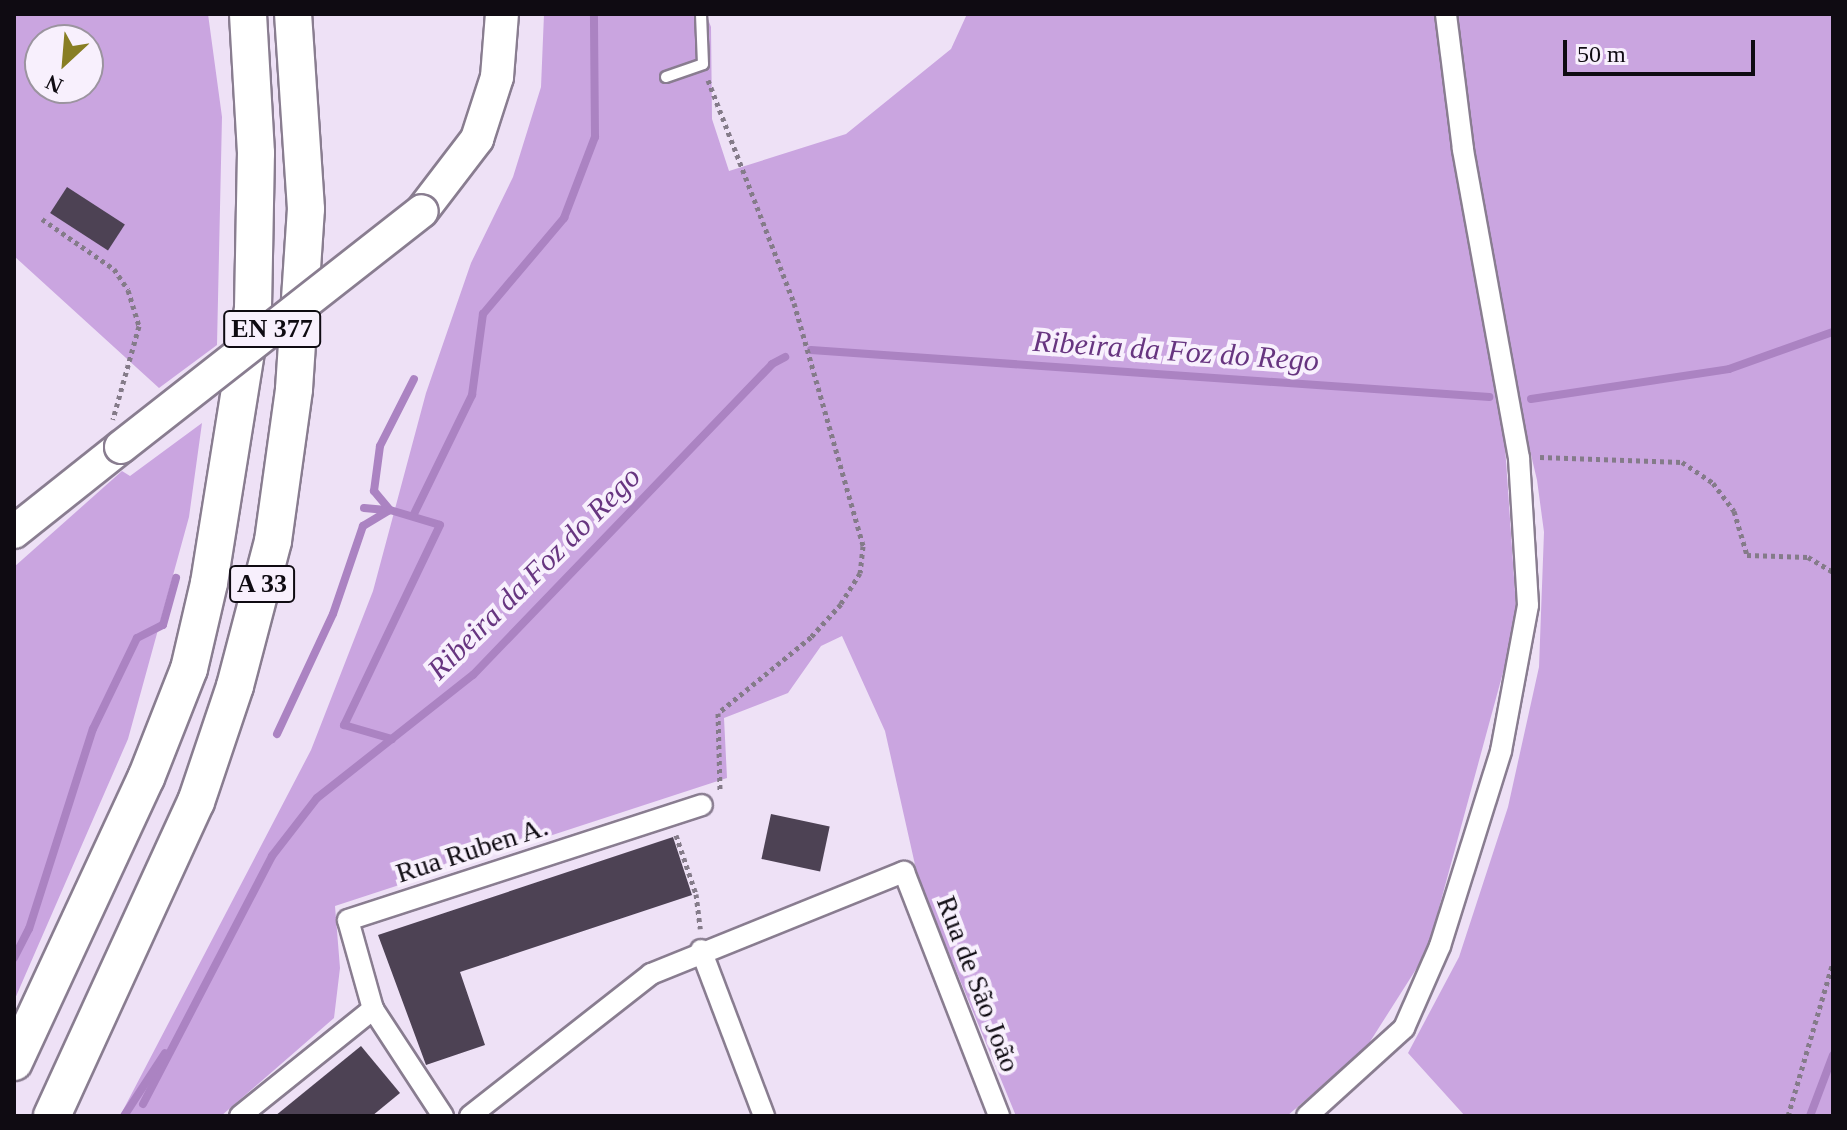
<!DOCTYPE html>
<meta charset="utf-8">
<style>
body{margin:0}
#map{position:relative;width:1847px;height:1130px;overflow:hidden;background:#eee1f6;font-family:Georgia,serif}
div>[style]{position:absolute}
.green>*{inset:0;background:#caa5e0}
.stream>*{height:8px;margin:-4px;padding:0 4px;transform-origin:4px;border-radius:4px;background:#ab83c2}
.building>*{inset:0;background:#4d4254;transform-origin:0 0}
.path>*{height:5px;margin-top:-2.5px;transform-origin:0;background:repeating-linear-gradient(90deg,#847b89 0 4px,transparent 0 8px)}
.roads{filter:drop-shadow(2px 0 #897d90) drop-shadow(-2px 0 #897d90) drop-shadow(0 2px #897d90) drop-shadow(0 -2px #897d90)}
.lane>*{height:10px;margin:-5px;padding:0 5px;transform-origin:5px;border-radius:5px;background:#fff}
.street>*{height:20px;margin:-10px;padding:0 10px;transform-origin:10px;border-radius:10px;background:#fff}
.primary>*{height:32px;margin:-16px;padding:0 16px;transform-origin:16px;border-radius:16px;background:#fff}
.highway>*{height:36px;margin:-18px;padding:0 18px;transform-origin:18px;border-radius:18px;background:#fff}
.bridges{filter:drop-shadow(2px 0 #897d90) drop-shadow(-2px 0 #897d90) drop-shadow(0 2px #897d90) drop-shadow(0 -2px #897d90)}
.primary-bridge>*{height:32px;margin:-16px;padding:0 16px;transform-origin:16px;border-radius:16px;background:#fff}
span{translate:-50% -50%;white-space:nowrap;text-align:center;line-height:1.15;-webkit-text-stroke:8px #f8f0fd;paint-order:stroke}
.shield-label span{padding:2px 6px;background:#f8f0fd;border:2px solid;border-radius:6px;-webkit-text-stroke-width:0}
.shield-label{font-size:26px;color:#0f0b12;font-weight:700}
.street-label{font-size:28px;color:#0f0b12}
.water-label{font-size:30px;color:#673580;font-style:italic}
.frame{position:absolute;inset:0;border:16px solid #0f0b12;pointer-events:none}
.north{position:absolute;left:24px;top:24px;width:80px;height:80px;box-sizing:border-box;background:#f8f0fd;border:2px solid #9b949f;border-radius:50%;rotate:206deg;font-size:22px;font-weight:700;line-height:32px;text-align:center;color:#0f0b12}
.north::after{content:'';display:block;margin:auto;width:28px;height:36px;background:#887e24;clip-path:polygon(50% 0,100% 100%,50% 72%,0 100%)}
.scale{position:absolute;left:1563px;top:40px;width:192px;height:36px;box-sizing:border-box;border:4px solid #0f0b12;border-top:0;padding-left:10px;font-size:24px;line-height:28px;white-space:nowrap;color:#0f0b12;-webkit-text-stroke:6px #f8f0fd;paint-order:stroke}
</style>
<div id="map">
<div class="green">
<div style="clip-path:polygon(evenodd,14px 14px,208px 14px,222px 117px,217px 345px,159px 388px,14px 256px,14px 14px,40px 40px,88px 40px,88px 88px,40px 88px,40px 40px)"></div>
<div style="clip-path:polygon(544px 14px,706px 14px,711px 27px,712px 119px,729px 171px,846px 134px,951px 49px,967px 14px,1438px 14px,1505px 446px,1517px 621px,1427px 952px,1366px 1048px,1287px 1116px,1016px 1116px,918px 878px,885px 731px,842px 636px,821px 646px,788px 693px,724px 718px,727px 778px,335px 906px,340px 968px,334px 1018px,221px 1116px,120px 1116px,311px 750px,373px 591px,426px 393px,471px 263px,513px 177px,541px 87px)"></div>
<div style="clip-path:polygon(1454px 14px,1833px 14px,1833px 1116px,1465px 1116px,1408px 1053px,1459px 957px,1508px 807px,1539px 667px,1544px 532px,1537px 480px,1490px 282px)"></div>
<div style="clip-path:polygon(202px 423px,189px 517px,128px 739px,14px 1001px,14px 567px,122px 471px,130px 476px)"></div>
</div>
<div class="stream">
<div style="left:811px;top:350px;width:680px;rotate:3.97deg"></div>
<div style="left:1531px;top:399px;width:200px;rotate:-8.6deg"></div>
<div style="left:1729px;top:369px;width:110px;rotate:-19.6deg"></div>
<div style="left:364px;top:508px;width:25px;rotate:5deg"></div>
<div style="left:390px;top:510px;width:25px;rotate:-130deg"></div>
<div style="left:374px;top:491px;width:45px;rotate:-82.4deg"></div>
<div style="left:380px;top:446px;width:75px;rotate:-63.1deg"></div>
<div style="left:413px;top:516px;width:135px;rotate:-64deg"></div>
<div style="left:472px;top:395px;width:82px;rotate:-82.3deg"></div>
<div style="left:483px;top:314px;width:126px;rotate:-49.8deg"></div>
<div style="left:564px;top:218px;width:87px;rotate:-69.1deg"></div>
<div style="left:595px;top:137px;width:123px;rotate:-90.5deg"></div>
<div style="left:277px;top:734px;width:132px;rotate:-65deg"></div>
<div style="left:333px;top:614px;width:93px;rotate:-71.2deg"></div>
<div style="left:363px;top:526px;width:31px;rotate:-31deg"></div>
<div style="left:390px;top:510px;width:52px;rotate:16.7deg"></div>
<div style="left:440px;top:525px;width:222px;rotate:115.6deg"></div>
<div style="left:344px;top:725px;width:50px;rotate:16.3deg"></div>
<div style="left:14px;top:958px;width:33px;rotate:-63deg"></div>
<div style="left:29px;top:929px;width:210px;rotate:-72.3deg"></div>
<div style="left:93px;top:729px;width:101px;rotate:-64.2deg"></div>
<div style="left:137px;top:638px;width:29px;rotate:-27deg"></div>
<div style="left:163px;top:625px;width:49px;rotate:-74.5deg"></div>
<div style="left:143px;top:1104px;width:280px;rotate:-62.5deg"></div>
<div style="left:272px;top:856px;width:73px;rotate:-52.2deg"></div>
<div style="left:317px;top:798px;width:199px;rotate:-38.3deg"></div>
<div style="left:473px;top:675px;width:431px;rotate:-46.1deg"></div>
<div style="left:772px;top:364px;width:15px;rotate:-28deg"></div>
<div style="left:124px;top:1116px;width:75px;rotate:-56.9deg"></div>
<div style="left:1810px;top:1116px;width:65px;rotate:-69.3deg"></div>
</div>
<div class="building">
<div style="left:67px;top:187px;width:69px;height:31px;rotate:33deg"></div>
<div style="left:771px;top:814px;width:60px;height:46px;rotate:12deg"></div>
<div style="clip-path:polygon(673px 837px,692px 895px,460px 972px,485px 1045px,426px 1065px,378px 935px)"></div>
<div style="clip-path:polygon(361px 1046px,400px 1093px,372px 1116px,275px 1116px)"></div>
</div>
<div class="path">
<div style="left:708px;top:80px;width:239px;rotate:68.9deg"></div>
<div style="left:794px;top:303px;width:253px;rotate:74.1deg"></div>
<div style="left:863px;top:546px;width:27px;rotate:96deg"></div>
<div style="left:860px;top:573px;width:36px;rotate:122deg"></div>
<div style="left:841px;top:604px;width:45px;rotate:132.3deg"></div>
<div style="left:811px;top:637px;width:120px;rotate:140.7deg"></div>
<div style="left:718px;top:713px;width:78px;rotate:88.5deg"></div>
<div style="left:42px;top:219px;width:88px;rotate:34.8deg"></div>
<div style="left:114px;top:269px;width:25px;rotate:56deg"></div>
<div style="left:128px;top:290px;width:38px;rotate:73deg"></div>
<div style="left:139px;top:326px;width:97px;rotate:105.6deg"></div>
<div style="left:1540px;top:457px;width:142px;rotate:2deg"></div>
<div style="left:1682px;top:462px;width:37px;rotate:34deg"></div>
<div style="left:1713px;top:483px;width:35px;rotate:53deg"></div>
<div style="left:1734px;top:511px;width:46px;rotate:73.5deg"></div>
<div style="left:1747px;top:555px;width:61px;rotate:1.9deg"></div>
<div style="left:1808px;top:557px;width:29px;rotate:31deg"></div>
<div style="left:676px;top:835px;width:62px;rotate:71.3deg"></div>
<div style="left:696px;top:894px;width:35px;rotate:83deg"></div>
<div style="left:1788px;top:1116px;width:160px;rotate:-73.7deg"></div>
</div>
<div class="roads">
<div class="lane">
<div style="left:666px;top:77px;width:39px;rotate:-19deg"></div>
<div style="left:703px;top:64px;width:50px;rotate:-92.3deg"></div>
</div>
<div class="street">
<div style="left:701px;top:950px;width:178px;rotate:69.2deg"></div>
<div style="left:240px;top:1116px;width:171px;rotate:-38.8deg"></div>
<div style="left:443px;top:1116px;width:128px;rotate:-123.2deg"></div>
<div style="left:373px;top:1009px;width:92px;rotate:-105.7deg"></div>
<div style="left:348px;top:920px;width:372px;rotate:-18deg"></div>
<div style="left:470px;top:1116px;width:230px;rotate:-38.1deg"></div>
<div style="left:651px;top:974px;width:273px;rotate:-22deg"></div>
<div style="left:904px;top:872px;width:262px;rotate:68.7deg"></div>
<div style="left:1307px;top:1116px;width:131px;rotate:-42.2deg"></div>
<div style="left:1404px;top:1028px;width:90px;rotate:-66.3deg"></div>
<div style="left:1440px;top:946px;width:204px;rotate:-72.6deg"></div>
<div style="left:1501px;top:751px;width:148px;rotate:-79.5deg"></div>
<div style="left:1528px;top:605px;width:147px;rotate:-93.5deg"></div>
<div style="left:1519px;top:458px;width:314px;rotate:-100.3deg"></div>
<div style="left:1463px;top:149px;width:136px;rotate:-97.2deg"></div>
</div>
<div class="primary">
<div style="left:422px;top:211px;width:91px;rotate:-52.6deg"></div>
<div style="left:477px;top:139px;width:65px;rotate:-72.1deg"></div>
<div style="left:497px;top:77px;width:63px;rotate:-85.5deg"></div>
<div style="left:14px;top:532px;width:137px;rotate:-38.5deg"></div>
</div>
<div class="highway">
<div style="left:14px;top:1062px;width:313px;rotate:-65.1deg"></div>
<div style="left:146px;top:778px;width:117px;rotate:-68.5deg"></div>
<div style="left:189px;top:669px;width:88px;rotate:-76.9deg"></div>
<div style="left:209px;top:583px;width:278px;rotate:-80.9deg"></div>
<div style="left:253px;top:308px;width:155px;rotate:-88.9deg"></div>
<div style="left:256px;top:153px;width:139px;rotate:-93.3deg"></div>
<div style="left:52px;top:1116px;width:345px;rotate:-65.4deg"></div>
<div style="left:196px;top:802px;width:122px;rotate:-71.4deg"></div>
<div style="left:235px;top:686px;width:150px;rotate:-75.3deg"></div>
<div style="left:273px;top:541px;width:153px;rotate:-82.1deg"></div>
<div style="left:294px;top:389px;width:180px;rotate:-86.2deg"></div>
<div style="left:306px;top:209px;width:195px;rotate:-93.8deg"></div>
</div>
</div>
<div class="bridges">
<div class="primary-bridge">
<div style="left:121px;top:447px;width:382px;rotate:-38.1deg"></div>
</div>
</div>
<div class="shield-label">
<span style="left:272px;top:329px">EN 377</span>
<span style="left:262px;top:584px">A 33</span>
</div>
<div class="street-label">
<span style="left:472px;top:850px;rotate:-18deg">Rua Ruben A.</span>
<span style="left:978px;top:984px;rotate:69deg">Rua de São João</span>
</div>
<div class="water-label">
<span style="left:1176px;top:351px;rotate:4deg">Ribeira da Foz do Rego</span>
<span style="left:534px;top:573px;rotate:-45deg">Ribeira da Foz do Rego</span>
</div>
<div class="frame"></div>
<div class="north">N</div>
<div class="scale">50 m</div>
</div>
